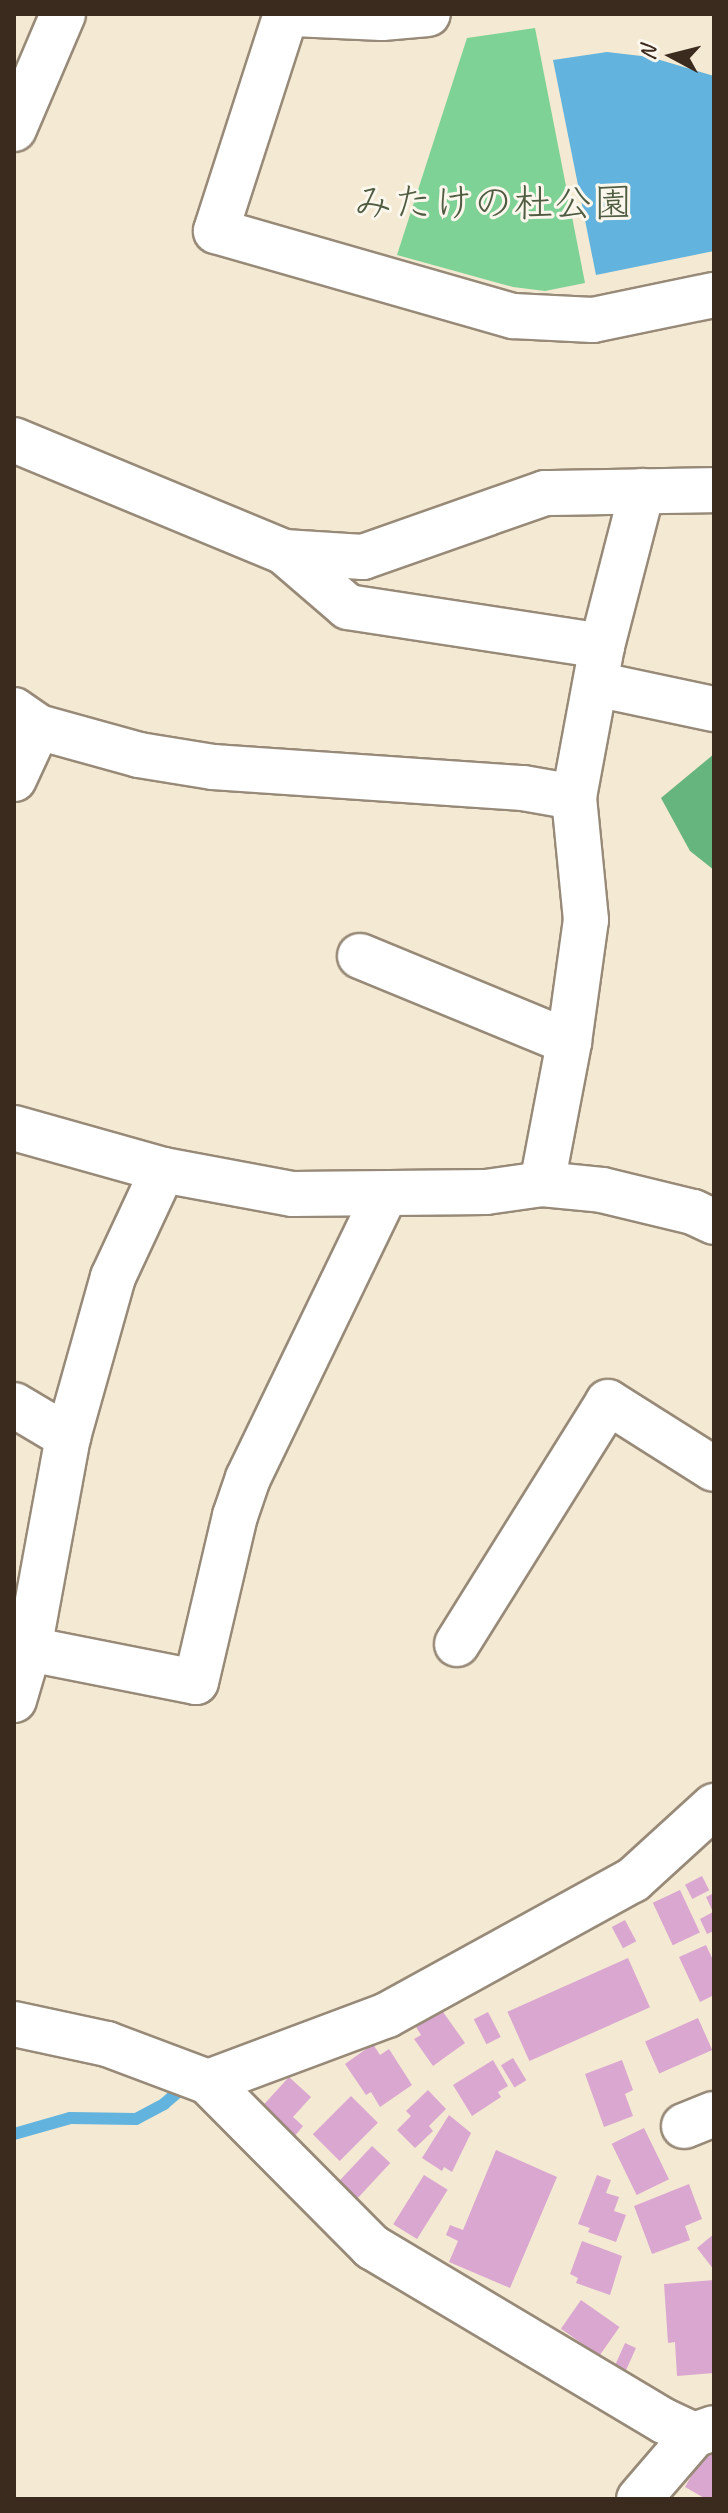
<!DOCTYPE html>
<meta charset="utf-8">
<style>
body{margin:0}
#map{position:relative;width:728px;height:2513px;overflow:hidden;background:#f4e9d2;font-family:Caveat,"Klee One",sans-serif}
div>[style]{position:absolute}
.green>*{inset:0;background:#7ed295}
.forest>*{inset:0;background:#66b47e}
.water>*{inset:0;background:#62b3dd}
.stream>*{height:12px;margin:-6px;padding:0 6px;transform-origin:6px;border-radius:6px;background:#62b3dd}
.building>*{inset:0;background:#daa7d1;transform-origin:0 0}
.roads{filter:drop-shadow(2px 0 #988a78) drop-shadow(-2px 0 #988a78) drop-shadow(0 2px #988a78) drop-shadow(0 -2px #988a78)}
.minor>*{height:44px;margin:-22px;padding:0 22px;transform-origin:22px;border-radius:22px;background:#fff}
span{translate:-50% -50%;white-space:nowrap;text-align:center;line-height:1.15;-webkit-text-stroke:6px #fbf7ec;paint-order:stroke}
.park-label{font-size:40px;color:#4f5c42}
.frame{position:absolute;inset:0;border:16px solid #3b2a1e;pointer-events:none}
.north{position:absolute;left:632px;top:16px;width:80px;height:80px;-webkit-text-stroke:6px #fbf7ec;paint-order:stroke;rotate:277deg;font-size:22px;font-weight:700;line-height:32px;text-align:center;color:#3b2a1e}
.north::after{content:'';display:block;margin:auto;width:28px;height:36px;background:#3b2a1e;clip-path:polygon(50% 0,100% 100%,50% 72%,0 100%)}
</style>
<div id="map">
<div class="green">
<div style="clip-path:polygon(535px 28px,585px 283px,545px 291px,513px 287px,397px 255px,467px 38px)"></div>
</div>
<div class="forest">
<div style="clip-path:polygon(714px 754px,714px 870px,690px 851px,661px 798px)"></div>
</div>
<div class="water">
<div style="clip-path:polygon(607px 52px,650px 57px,714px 76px,714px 251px,596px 275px,553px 60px)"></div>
</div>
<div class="stream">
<div style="left:14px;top:2134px;width:58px;rotate:-15.9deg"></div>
<div style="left:70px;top:2118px;width:66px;rotate:0.9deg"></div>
<div style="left:136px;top:2119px;width:32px;rotate:-28deg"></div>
<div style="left:164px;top:2104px;width:20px;rotate:-41deg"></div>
</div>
<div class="building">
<div style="left:702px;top:1876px;width:16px;height:19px;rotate:63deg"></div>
<div style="left:680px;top:1890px;width:47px;height:30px;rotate:65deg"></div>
<div style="clip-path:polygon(714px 1893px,714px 1931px,707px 1934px,700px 1919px,713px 1912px,706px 1897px)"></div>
<div style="left:625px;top:1920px;width:24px;height:15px;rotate:62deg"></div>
<div style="clip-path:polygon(706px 1945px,714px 1962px,714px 1995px,700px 2002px,679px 1957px)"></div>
<div style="left:628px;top:1958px;width:54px;height:132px;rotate:66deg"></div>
<div style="clip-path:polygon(441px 2009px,465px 2043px,433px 2066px,414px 2039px,421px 2035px,416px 2027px)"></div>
<div style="left:488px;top:2012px;width:28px;height:16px;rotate:63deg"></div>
<div style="left:698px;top:2018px;width:35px;height:58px;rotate:66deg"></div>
<div style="clip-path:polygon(373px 2044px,380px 2055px,389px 2049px,412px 2085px,380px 2107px,371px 2092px,366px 2095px,345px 2064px)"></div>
<div style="left:513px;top:2058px;width:26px;height:14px;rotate:59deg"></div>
<div style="clip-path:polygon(493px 2060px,508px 2086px,498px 2092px,501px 2097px,472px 2116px,453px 2085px)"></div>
<div style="clip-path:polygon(622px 2060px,633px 2090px,625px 2094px,633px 2116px,604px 2127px,585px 2074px)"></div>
<div style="clip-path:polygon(289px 2077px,311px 2097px,293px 2117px,303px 2126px,289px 2143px,256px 2113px)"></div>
<div style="clip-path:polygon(428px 2090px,446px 2109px,429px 2126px,433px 2131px,415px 2148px,397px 2130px,411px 2116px,406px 2111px)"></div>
<div style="left:351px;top:2096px;width:38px;height:54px;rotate:45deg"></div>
<div style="clip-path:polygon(449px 2115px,471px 2133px,452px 2172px,444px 2167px,442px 2171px,422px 2158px)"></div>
<div style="left:644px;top:2128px;width:57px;height:36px;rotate:64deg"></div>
<div style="left:372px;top:2146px;width:25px;height:49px;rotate:43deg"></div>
<div style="clip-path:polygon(496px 2150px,557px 2177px,510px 2288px,449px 2262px,458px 2241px,446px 2235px,450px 2225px,463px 2230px)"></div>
<div style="left:424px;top:2175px;width:28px;height:58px;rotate:32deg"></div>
<div style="clip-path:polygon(597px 2175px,611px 2180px,606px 2193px,619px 2197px,614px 2211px,626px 2215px,616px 2242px,588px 2232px,590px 2228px,578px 2224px)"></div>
<div style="clip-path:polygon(689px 2184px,702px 2219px,685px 2226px,690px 2240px,652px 2254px,634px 2206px)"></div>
<div style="clip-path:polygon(714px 2234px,714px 2270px,697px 2248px)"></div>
<div style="clip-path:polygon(582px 2241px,622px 2256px,610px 2295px,576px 2283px,578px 2278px,570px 2274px)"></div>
<div style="clip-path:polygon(714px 2280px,714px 2373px,677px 2376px,675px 2342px,668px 2343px,664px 2284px)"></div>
<div style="left:581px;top:2300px;width:47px;height:35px;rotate:35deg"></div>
<div style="left:625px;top:2343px;width:12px;height:28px;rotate:24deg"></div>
<div style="clip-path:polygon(708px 2446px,714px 2450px,714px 2499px,706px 2499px,685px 2487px)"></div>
</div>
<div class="roads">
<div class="minor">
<div style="left:286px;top:14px;width:228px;rotate:107.9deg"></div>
<div style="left:216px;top:231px;width:309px;rotate:16deg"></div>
<div style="left:513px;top:316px;width:80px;rotate:2.9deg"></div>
<div style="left:593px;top:320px;width:124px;rotate:-11.7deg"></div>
<div style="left:294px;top:14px;width:88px;rotate:2.6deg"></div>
<div style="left:382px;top:18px;width:46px;rotate:-5deg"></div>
<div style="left:14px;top:129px;width:125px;rotate:-66.9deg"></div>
<div style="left:14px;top:440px;width:292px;rotate:22.5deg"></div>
<div style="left:284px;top:552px;width:79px;rotate:3.6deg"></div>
<div style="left:363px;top:557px;width:193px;rotate:-19.4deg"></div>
<div style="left:545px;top:493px;width:169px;rotate:-1deg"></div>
<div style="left:284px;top:552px;width:84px;rotate:40.7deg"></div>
<div style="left:348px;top:607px;width:257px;rotate:8.7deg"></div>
<div style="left:596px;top:684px;width:121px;rotate:12deg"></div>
<div style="left:14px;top:710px;width:29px;rotate:35deg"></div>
<div style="left:38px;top:727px;width:105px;rotate:15.5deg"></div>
<div style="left:139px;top:755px;width:75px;rotate:9.2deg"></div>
<div style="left:213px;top:767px;width:311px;rotate:3.9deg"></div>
<div style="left:523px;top:788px;width:52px;rotate:10deg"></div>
<div style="left:14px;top:779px;width:57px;rotate:-65.2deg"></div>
<div style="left:360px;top:956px;width:226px;rotate:22.4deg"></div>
<div style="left:14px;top:1128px;width:155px;rotate:15.7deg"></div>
<div style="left:163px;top:1170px;width:132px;rotate:10.5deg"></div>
<div style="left:293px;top:1194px;width:193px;rotate:-0.6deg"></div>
<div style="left:486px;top:1192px;width:57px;rotate:-8.1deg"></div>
<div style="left:542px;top:1184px;width:60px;rotate:5.7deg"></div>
<div style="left:602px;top:1190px;width:94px;rotate:13.6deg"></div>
<div style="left:693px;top:1212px;width:23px;rotate:25deg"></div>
<div style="left:542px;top:1184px;width:145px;rotate:-79.2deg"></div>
<div style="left:569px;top:1042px;width:123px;rotate:-82.1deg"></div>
<div style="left:586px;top:920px;width:124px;rotate:-95.6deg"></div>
<div style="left:574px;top:797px;width:154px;rotate:-79.5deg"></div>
<div style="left:602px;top:646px;width:160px;rotate:-75.5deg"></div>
<div style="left:14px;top:1405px;width:63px;rotate:30.7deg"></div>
<div style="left:457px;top:1644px;width:285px;rotate:-58deg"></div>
<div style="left:608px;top:1402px;width:125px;rotate:32.3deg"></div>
<div style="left:29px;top:1649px;width:170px;rotate:11.2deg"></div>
<div style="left:196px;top:1682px;width:171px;rotate:-76.8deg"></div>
<div style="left:235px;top:1516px;width:40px;rotate:-71.1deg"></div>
<div style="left:248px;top:1478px;width:314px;rotate:-64.2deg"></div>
<div style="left:14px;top:1700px;width:53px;rotate:-73.6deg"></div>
<div style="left:29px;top:1649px;width:216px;rotate:-79.6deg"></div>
<div style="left:68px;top:1437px;width:166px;rotate:-74.3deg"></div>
<div style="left:113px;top:1277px;width:118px;rotate:-65deg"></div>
<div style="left:14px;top:2024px;width:95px;rotate:12.1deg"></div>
<div style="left:107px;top:2044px;width:108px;rotate:20.6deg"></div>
<div style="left:208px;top:2082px;width:233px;rotate:45.2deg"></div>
<div style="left:372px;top:2247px;width:340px;rotate:30.8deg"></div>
<div style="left:664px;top:2421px;width:33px;rotate:25deg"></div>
<div style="left:208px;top:2082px;width:191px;rotate:-20.5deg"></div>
<div style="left:387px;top:2015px;width:281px;rotate:-28.8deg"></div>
<div style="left:633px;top:1880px;width:110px;rotate:-42.4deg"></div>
<div style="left:684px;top:2126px;width:32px;rotate:-22deg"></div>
<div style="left:639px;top:2499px;width:84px;rotate:-49.3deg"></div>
<div style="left:694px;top:2435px;width:21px;rotate:-19deg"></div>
</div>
</div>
<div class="park-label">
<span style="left:493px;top:203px">みたけの杜公園</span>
</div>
<div class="frame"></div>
<div class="north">N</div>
</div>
